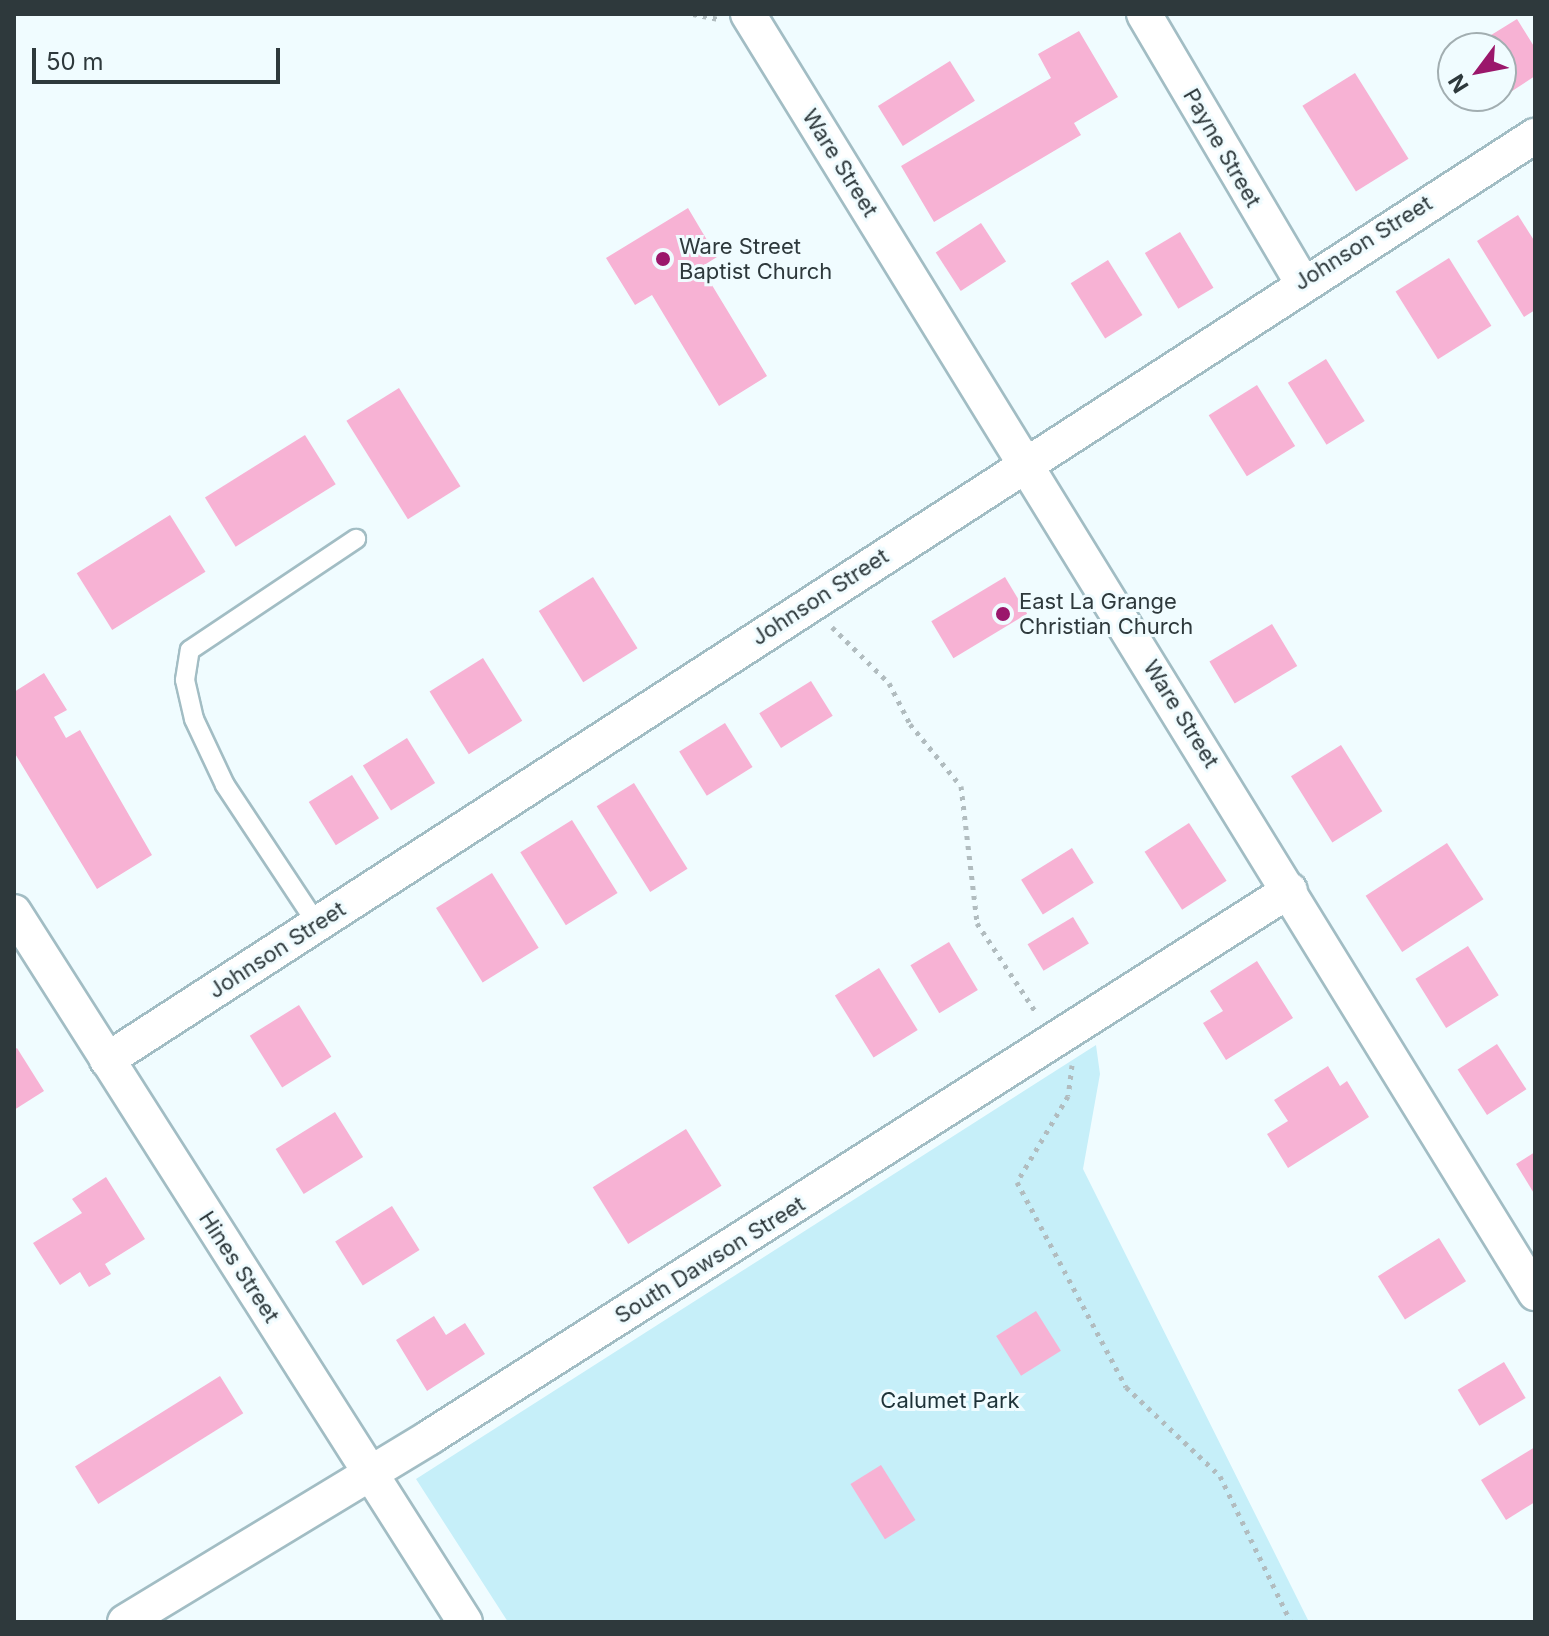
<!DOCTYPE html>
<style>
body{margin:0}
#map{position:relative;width:1549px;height:1636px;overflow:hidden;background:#f0fcff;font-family:Inter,sans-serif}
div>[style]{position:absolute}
.green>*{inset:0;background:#c6eff9}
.building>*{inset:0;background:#f7b2d4;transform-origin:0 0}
.path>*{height:5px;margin-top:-2.5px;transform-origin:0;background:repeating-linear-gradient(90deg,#b1bcbf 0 4px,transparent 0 10px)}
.roads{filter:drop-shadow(2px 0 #a2bdc4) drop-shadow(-2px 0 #a2bdc4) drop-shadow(0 2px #a2bdc4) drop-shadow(0 -2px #a2bdc4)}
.lane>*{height:18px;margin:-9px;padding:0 9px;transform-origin:9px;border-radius:9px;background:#fff}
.street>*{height:34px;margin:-17px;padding:0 17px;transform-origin:17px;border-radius:17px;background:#fff}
.dots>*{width:22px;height:22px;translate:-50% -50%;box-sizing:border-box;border:4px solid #f0fcff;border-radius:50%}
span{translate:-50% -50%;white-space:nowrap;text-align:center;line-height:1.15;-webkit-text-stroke:6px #f0fcff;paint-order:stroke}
.street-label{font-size:22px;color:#2e393c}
.poi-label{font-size:22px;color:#2e393c}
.left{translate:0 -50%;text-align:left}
.park-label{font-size:22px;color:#1d3238}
.frame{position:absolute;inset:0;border:16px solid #2e393c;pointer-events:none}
.north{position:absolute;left:1437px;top:32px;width:80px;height:80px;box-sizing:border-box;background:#f0fcff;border:2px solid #a2aeb1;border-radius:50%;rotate:238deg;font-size:22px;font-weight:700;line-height:32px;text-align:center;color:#2e393c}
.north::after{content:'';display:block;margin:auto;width:28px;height:36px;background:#9b176b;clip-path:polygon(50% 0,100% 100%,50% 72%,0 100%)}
.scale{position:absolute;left:32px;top:48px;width:248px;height:36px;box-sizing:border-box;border:4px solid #2e393c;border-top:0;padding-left:10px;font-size:24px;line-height:28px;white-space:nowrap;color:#2e393c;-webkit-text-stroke:6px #f0fcff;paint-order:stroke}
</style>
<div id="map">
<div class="green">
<div style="clip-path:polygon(1096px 1045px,1100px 1074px,1083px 1169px,1309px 1622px,508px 1622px,416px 1479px)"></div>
</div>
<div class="building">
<div style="clip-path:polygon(1517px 19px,1535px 48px,1535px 76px,1506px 95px,1501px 48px,1475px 45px)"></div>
<div style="clip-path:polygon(1079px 31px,1118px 97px,1074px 123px,1081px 135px,934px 222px,901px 166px,1051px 78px,1038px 54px)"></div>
<div style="left:950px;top:61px;width:47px;height:85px;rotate:58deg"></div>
<div style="left:1355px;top:73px;width:101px;height:62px;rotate:58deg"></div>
<div style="clip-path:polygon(688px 208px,717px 257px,701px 267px,767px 376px,719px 406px,652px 295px,635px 305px,606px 258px)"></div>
<div style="clip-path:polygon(1518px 215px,1535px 242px,1535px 310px,1524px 317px,1477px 241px)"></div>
<div style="left:981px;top:223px;width:46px;height:54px;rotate:57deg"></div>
<div style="left:1180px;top:232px;width:65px;height:41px;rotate:59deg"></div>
<div style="left:1449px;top:258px;width:80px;height:63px;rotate:58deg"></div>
<div style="left:1108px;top:260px;width:65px;height:44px;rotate:58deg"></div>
<div style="left:1326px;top:359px;width:73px;height:45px;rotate:58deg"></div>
<div style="left:1257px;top:385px;width:72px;height:57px;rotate:58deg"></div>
<div style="left:399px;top:388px;width:116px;height:62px;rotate:58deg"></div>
<div style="left:305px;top:435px;width:58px;height:118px;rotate:58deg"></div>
<div style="left:170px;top:515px;width:67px;height:110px;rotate:58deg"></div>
<div style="left:593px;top:577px;width:84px;height:64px;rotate:58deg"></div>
<div style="left:1005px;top:577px;width:43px;height:86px;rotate:59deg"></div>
<div style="left:1272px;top:624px;width:49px;height:73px;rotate:59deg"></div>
<div style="left:483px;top:658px;width:74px;height:63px;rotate:58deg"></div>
<div style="clip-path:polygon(44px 673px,67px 710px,54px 717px,66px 738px,80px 730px,152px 855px,97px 889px,14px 752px,14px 692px)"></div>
<div style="left:811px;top:681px;width:41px;height:61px;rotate:58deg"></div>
<div style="left:725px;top:723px;width:52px;height:54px;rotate:58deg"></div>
<div style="left:407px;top:738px;width:53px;height:52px;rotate:58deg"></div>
<div style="left:1341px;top:745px;width:78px;height:59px;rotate:58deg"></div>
<div style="left:352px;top:775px;width:51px;height:51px;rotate:58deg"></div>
<div style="left:634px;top:783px;width:101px;height:44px;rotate:58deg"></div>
<div style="left:572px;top:820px;width:86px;height:61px;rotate:58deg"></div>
<div style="left:1189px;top:823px;width:69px;height:53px;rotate:57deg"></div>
<div style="left:1447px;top:843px;width:67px;height:97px;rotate:57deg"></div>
<div style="left:1072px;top:848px;width:41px;height:60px;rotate:58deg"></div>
<div style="left:492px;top:873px;width:88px;height:66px;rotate:58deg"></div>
<div style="left:1073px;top:917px;width:31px;height:53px;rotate:59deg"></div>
<div style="left:949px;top:942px;width:56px;height:45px;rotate:59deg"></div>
<div style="left:1468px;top:946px;width:58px;height:62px;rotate:58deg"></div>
<div style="clip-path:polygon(1257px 961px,1293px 1018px,1226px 1060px,1203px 1023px,1223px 1011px,1210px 991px)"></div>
<div style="left:879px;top:968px;width:73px;height:52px;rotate:58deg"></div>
<div style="left:299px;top:1005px;width:61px;height:58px;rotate:58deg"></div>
<div style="left:1497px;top:1044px;width:54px;height:47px;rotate:57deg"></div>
<div style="clip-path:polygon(17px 1048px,44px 1091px,14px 1110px,14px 1050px)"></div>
<div style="clip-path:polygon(1328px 1066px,1340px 1086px,1347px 1081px,1369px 1117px,1288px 1168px,1267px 1134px,1288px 1121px,1274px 1100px)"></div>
<div style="left:335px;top:1112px;width:53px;height:70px;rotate:58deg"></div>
<div style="left:686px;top:1129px;width:67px;height:110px;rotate:58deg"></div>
<div style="clip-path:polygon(1535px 1152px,1535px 1195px,1516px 1164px)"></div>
<div style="clip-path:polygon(106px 1177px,145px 1239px,105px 1264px,111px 1274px,89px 1287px,80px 1272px,60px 1285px,33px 1243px,82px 1213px,72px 1199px)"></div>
<div style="left:392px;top:1206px;width:52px;height:67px;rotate:58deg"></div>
<div style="left:1439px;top:1238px;width:51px;height:72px;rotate:58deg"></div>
<div style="left:1036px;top:1311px;width:47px;height:47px;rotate:58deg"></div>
<div style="clip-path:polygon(434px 1316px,446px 1335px,465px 1323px,485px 1354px,427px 1391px,396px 1340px)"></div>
<div style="left:1504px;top:1362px;width:42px;height:54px;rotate:59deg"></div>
<div style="left:220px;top:1376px;width:44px;height:171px;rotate:58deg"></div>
<div style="clip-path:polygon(1535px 1447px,1535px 1502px,1506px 1520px,1481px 1480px)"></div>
<div style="left:881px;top:1465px;width:65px;height:36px;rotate:58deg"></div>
</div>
<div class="path">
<div style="left:693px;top:14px;width:26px;rotate:11deg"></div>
<div style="left:832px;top:627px;width:80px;rotate:44.5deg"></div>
<div style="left:889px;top:683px;width:46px;rotate:62.9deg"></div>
<div style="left:910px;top:724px;width:80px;rotate:50.6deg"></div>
<div style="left:961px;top:786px;width:138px;rotate:83.3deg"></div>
<div style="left:977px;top:923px;width:109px;rotate:56.6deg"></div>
<div style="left:1072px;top:1065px;width:31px;rotate:97deg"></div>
<div style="left:1068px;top:1096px;width:100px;rotate:120.7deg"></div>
<div style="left:1017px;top:1182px;width:232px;rotate:62deg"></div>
<div style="left:1126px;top:1387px;width:129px;rotate:43.4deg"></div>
<div style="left:1220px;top:1476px;width:162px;rotate:64.1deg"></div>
</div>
<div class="roads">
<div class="lane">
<div style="left:317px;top:924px;width:167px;rotate:-123.5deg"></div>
<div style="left:225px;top:785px;width:73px;rotate:-115.2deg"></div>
<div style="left:194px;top:719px;width:40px;rotate:-103deg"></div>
<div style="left:185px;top:680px;width:30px;rotate:-81deg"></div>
<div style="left:190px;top:650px;width:200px;rotate:-33.8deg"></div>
</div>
<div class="street">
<div style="left:748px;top:14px;width:1502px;rotate:58.39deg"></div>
<div style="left:1144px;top:14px;width:310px;rotate:59.5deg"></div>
<div style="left:14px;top:912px;width:841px;rotate:57.58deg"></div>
<div style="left:107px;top:1060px;width:1701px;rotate:-32.91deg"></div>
<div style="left:125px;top:1622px;width:357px;rotate:-31.2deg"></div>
<div style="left:430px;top:1437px;width:1019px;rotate:-32.46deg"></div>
</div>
</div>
<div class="dots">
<div style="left:663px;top:259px;background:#9b176b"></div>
<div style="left:1003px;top:614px;background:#9b176b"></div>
</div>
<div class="street-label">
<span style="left:1222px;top:148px;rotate:60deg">Payne Street</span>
<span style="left:840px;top:163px;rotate:58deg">Ware Street</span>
<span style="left:1363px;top:243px;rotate:-32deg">Johnson Street</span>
<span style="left:820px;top:597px;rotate:-33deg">Johnson Street</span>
<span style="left:1181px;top:714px;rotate:58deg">Ware Street</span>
<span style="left:277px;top:950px;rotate:-33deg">Johnson Street</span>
<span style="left:710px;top:1260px;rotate:-32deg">South Dawson Street</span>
<span style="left:239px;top:1267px;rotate:57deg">Hines Street</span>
</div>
<div class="poi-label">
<span class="left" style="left:679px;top:259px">Ware Street<br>Baptist Church</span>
<span class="left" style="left:1019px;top:614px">East La Grange<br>Christian Church</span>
</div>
<div class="park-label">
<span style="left:950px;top:1401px">Calumet Park</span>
</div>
<div class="frame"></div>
<div class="north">N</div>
<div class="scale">50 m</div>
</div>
